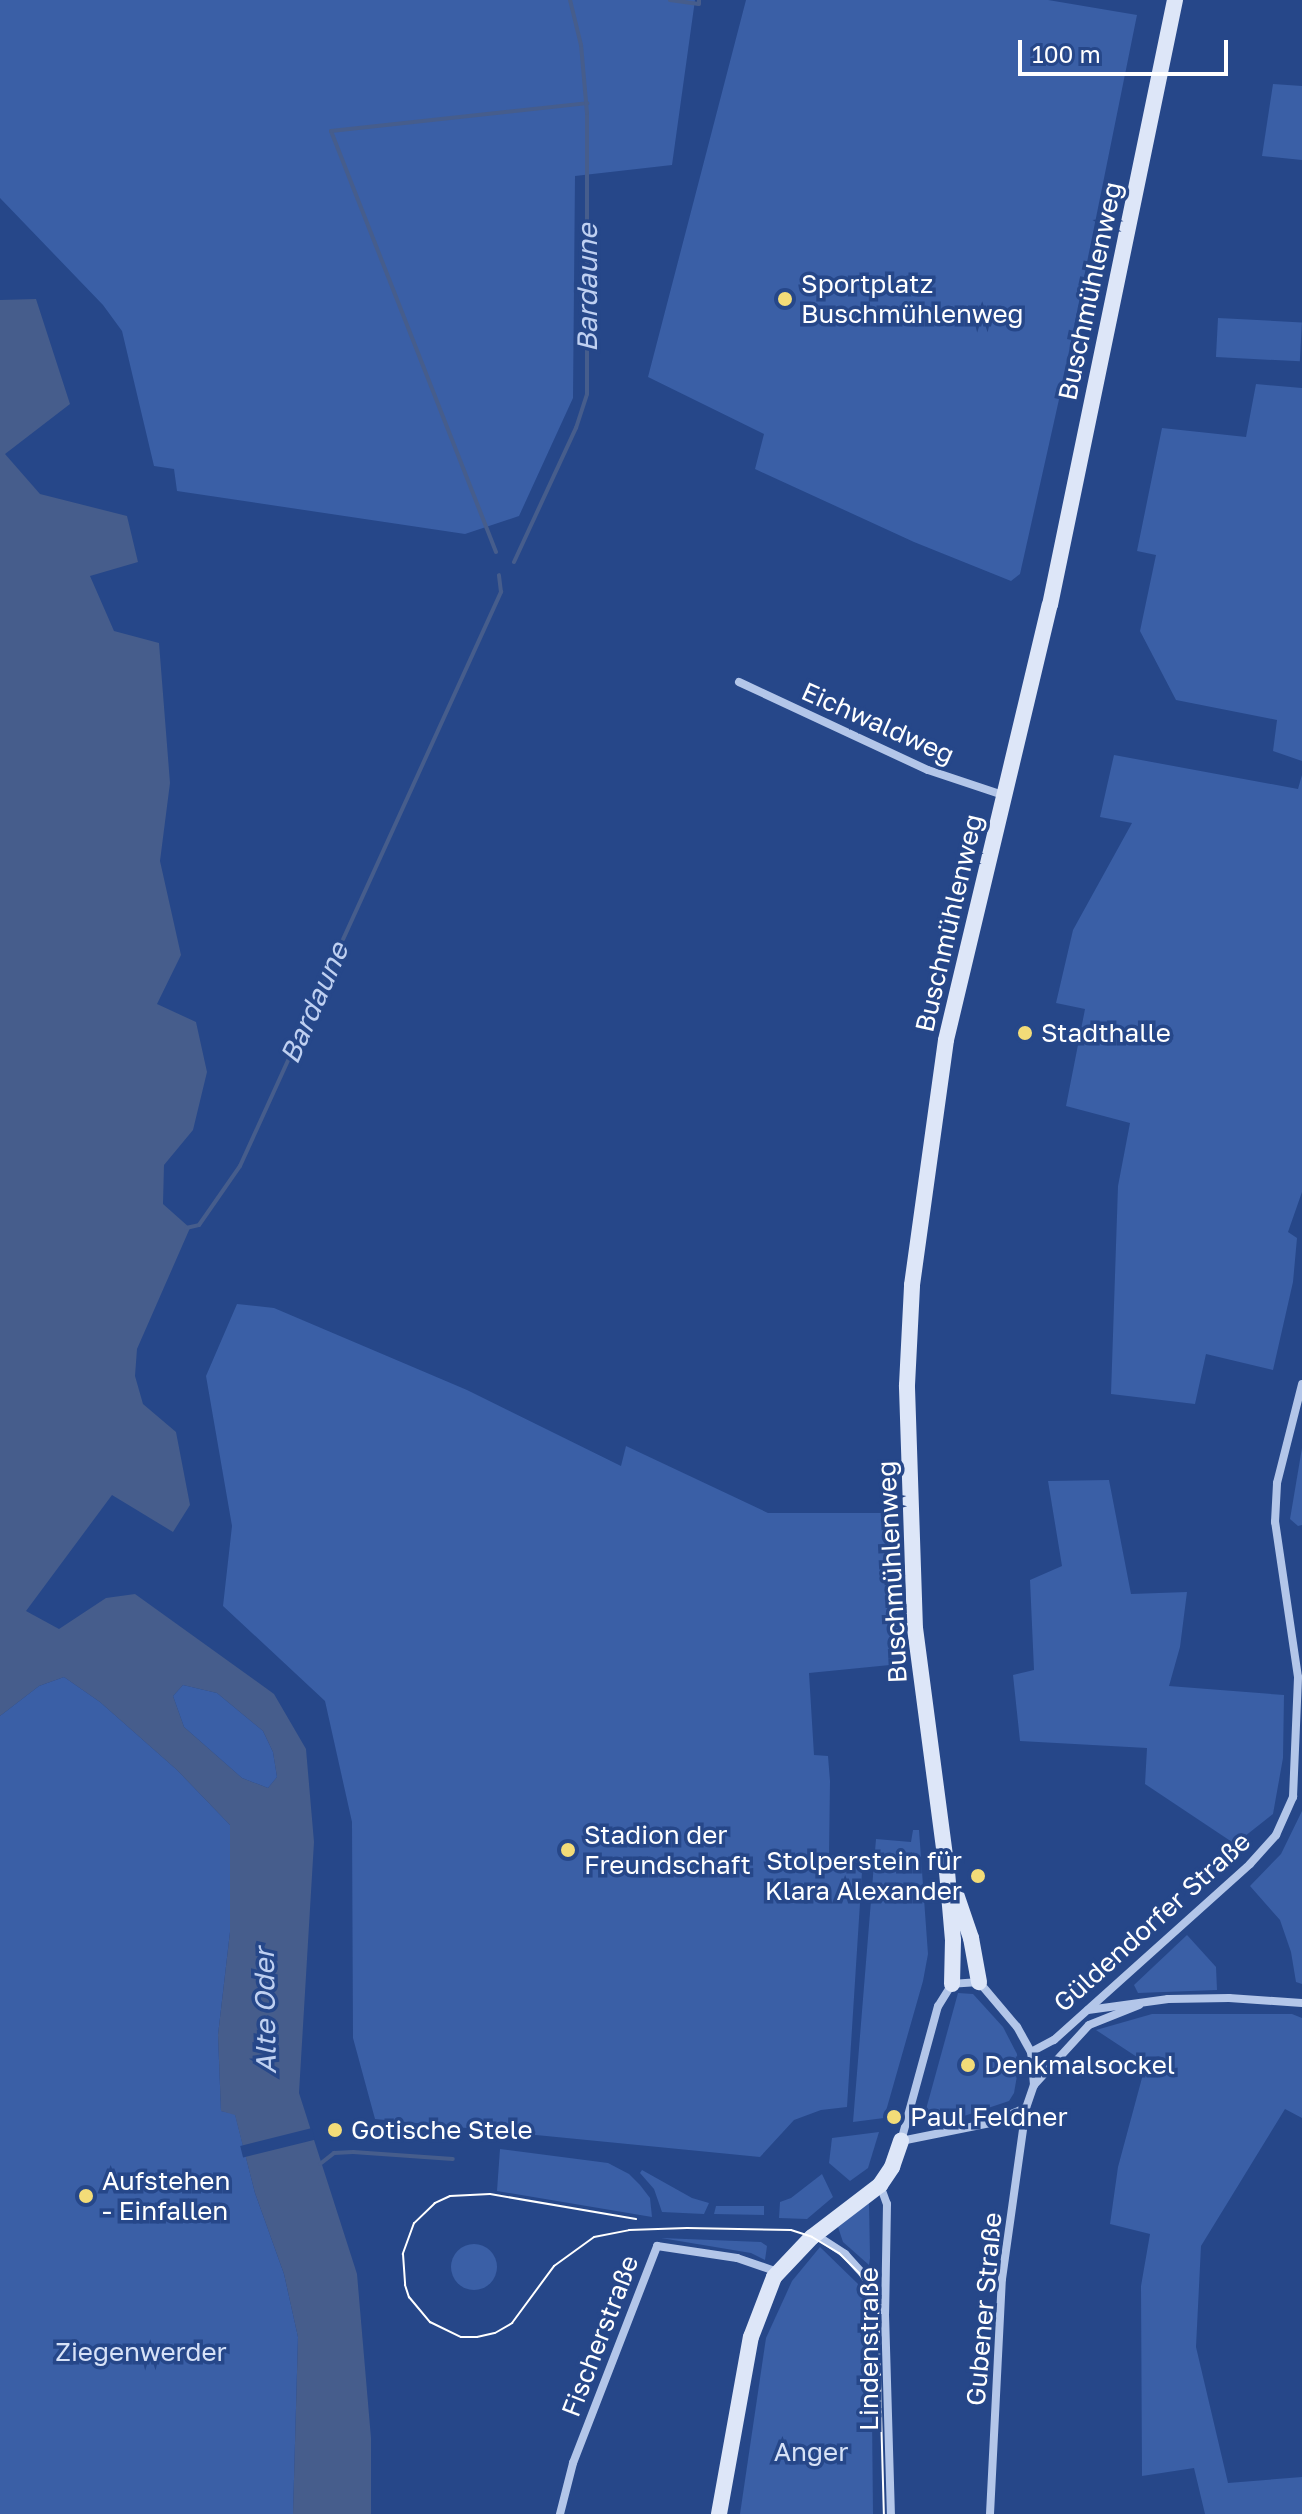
<!DOCTYPE html>
<meta charset="utf-8">
<style>
body{margin:0}
#map{position:relative;width:1302px;height:2514px;overflow:hidden;background:#264789;font-family:"Golos Text",sans-serif}
div>[style]{position:absolute}
.green>*{inset:0;background:#3a5fa6;transform-origin:0 0}
.round{border-radius:50%}
.water>*{inset:0;background:#465d8c}
.pier>*{inset:0;background:#264789;transform-origin:0 0}
.stream>*{height:4px;margin:-2px;padding:0 2px;transform-origin:2px;border-radius:2px;background:#465d8c}
.street>*{height:8px;margin:-4px;padding:0 4px;transform-origin:4px;border-radius:4px;background:#b3c6e9}
.secondary>*{height:16px;margin:-8px;padding:0 8px;transform-origin:8px;border-radius:8px;background:#dde6f8}
.tram>*{height:2px;margin:-1px;padding:0 1px;transform-origin:1px;border-radius:1px;background:#fff}
.dots>*{width:22px;height:22px;translate:-50% -50%;box-sizing:border-box;border:4px solid #264789;border-radius:50%}
span{translate:-50% -50%;white-space:nowrap;text-align:center;line-height:1.15;-webkit-text-stroke:7px #264789;paint-order:stroke}
.poi-label{font-size:26px;color:#fff}
.left{translate:0 -50%;text-align:left}
.right{translate:-100% -50%;text-align:right}
.street-label{font-size:26px;color:#fff}
.park-label{font-size:26px;color:#d7e2f7}
.water-label{font-size:28px;color:#bfd0f1;font-style:italic}
.scale{position:absolute;left:1018px;top:40px;width:210px;height:36px;box-sizing:border-box;border:4px solid #fff;border-top:0;padding-left:10px;font-size:24px;line-height:28px;white-space:nowrap;color:#fff;-webkit-text-stroke:6px #264789;paint-order:stroke}
</style>
<div id="map">
<div class="green">
<div style="clip-path:polygon(0 0,695px 0,672px 165px,575px 176px,573px 398px,519px 516px,465px 534px,177px 491px,174px 469px,154px 466px,122px 331px,103px 305px,0 198px)"></div>
<div style="clip-path:polygon(746px 0,1048px 0,1137px 15px,1062px 386px,1020px 574px,1011px 581px,914px 542px,755px 469px,764px 434px,648px 377px)"></div>
<div style="clip-path:polygon(1273px 84px,1302px 86px,1302px 160px,1262px 156px)"></div>
<div style="left:1218px;top:318px;width:84px;height:39px;rotate:3deg"></div>
<div style="clip-path:polygon(1256px 384px,1302px 388px,1302px 761px,1273px 751px,1277px 720px,1176px 700px,1140px 631px,1156px 555px,1137px 551px,1162px 428px,1246px 437px)"></div>
<div style="clip-path:polygon(1114px 755px,1298px 789px,1302px 775px,1302px 1192px,1288px 1232px,1297px 1238px,1293px 1282px,1273px 1370px,1206px 1354px,1195px 1404px,1111px 1394px,1118px 1186px,1130px 1123px,1066px 1106px,1085px 1009px,1056px 1003px,1073px 930px,1132px 823px,1100px 817px)"></div>
<div style="clip-path:polygon(237px 1304px,274px 1308px,467px 1390px,621px 1466px,626px 1446px,768px 1513px,891px 1513px,900px 1664px,809px 1673px,814px 1755px,828px 1756px,830px 1781px,829px 1855px,863px 1856px,847px 2107px,821px 2110px,794px 2120px,760px 2157px,375px 2119px,353px 2038px,352px 1822px,325px 1701px,223px 1606px,232px 1526px,206px 1376px)"></div>
<div style="clip-path:polygon(1302px 1448px,1302px 1525px,1298px 1526px,1290px 1519px)"></div>
<div style="clip-path:polygon(1109px 1480px,1131px 1594px,1187px 1592px,1180px 1647px,1169px 1686px,1284px 1695px,1283px 1758px,1273px 1814px,1235px 1844px,1145px 1784px,1147px 1748px,1020px 1741px,1013px 1675px,1034px 1670px,1030px 1580px,1062px 1566px,1048px 1481px)"></div>
<div style="clip-path:polygon(64px 1677px,100px 1702px,177px 1770px,230px 1825px,230px 1932px,218px 2035px,221px 2111px,235px 2114px,255px 2193px,284px 2274px,298px 2337px,293px 2514px,0 2514px,0 1716px,39px 1686px)"></div>
<div style="clip-path:polygon(183px 1685px,217px 1693px,263px 1731px,273px 1752px,277px 1777px,268px 1788px,242px 1778px,184px 1727px,173px 1696px)"></div>
<div style="clip-path:polygon(1302px 1811px,1302px 1984px,1296px 1982px,1291px 1952px,1280px 1920px,1250px 1886px,1281px 1854px)"></div>
<div style="clip-path:polygon(913px 1830px,919px 1830px,928px 1954px,923px 1981px,884px 2118px,853px 2122px,876px 1839px,911px 1842px)"></div>
<div style="clip-path:polygon(1187px 1935px,1216px 1967px,1217px 1990px,1138px 1993px,1134px 1985px)"></div>
<div style="clip-path:polygon(958px 1993px,973px 1994px,1003px 2027px,1017px 2054px,1018px 2070px,1014px 2093px,1009px 2101px,937px 2125px,925px 2113px)"></div>
<div style="clip-path:polygon(1152px 2014px,1292px 2014px,1302px 2018px,1302px 2118px,1285px 2109px,1201px 2246px,1196px 2347px,1228px 2483px,1302px 2477px,1302px 2514px,1205px 2514px,1194px 2468px,1142px 2476px,1141px 2286px,1150px 2234px,1110px 2224px,1118px 2167px,1146px 2063px,1096px 2030px)"></div>
<div style="clip-path:polygon(879px 2132px,868px 2168px,850px 2181px,829px 2163px,832px 2138px)"></div>
<div style="clip-path:polygon(500px 2149px,608px 2163px,629px 2174px,640px 2185px,650px 2198px,652px 2217px,497px 2191px)"></div>
<div style="clip-path:polygon(642px 2170px,692px 2198px,709px 2203px,704px 2214px,662px 2212px,654px 2189px,640px 2173px)"></div>
<div style="clip-path:polygon(822px 2174px,833px 2197px,807px 2219px,779px 2218px,780px 2202px,791px 2198px)"></div>
<div style="clip-path:polygon(869px 2203px,870px 2258px,869px 2265px,843px 2242px,838px 2227px)"></div>
<div style="clip-path:polygon(716px 2206px,764px 2206px,764px 2215px,714px 2214px)"></div>
<div style="clip-path:polygon(661px 2238px,761px 2242px,767px 2246px,765px 2260px,751px 2253px)"></div>
<div class="round" style="left:451px;top:2244px;width:46px;height:46px"></div>
<div style="clip-path:polygon(820px 2247px,858px 2284px,871px 2316px,873px 2514px,740px 2514px,766px 2338px,792px 2281px)"></div>
</div>
<div class="water">
<div style="clip-path:polygon(evenodd,36px 299px,70px 404px,5px 454px,40px 494px,127px 516px,138px 562px,90px 576px,114px 631px,159px 643px,170px 783px,160px 861px,181px 955px,157px 1004px,196px 1022px,207px 1072px,193px 1130px,164px 1165px,163px 1204px,190px 1228px,137px 1349px,135px 1376px,143px 1404px,176px 1432px,190px 1505px,173px 1532px,112px 1495px,26px 1611px,59px 1629px,106px 1598px,135px 1594px,274px 1694px,306px 1749px,314px 1842px,299px 2093px,357px 2274px,371px 2438px,371px 2514px,293px 2514px,298px 2337px,284px 2274px,255px 2193px,235px 2115px,221px 2111px,218px 2035px,230px 1932px,230px 1825px,177px 1770px,100px 1702px,64px 1677px,39px 1686px,0 1716px,0 300px,36px 299px,183px 1685px,217px 1693px,263px 1731px,273px 1752px,277px 1777px,268px 1788px,242px 1778px,184px 1727px,173px 1696px,183px 1685px)"></div>
</div>
<div class="pier">
<div style="left:312px;top:2128px;width:12px;height:74px;rotate:76deg"></div>
</div>
<div class="stream">
<div style="left:670px;top:0;width:29px;rotate:8deg"></div>
<div style="left:699px;top:4px;width:4px;rotate:-90deg"></div>
<div style="left:496px;top:552px;width:452px;rotate:-111.4deg"></div>
<div style="left:331px;top:131px;width:258px;rotate:-6.2deg"></div>
<div style="left:514px;top:562px;width:148px;rotate:-65.2deg"></div>
<div style="left:576px;top:428px;width:36px;rotate:-72deg"></div>
<div style="left:587px;top:394px;width:281px;rotate:-90deg"></div>
<div style="left:587px;top:113px;width:68px;rotate:-95deg"></div>
<div style="left:581px;top:45px;width:46px;rotate:-103.7deg"></div>
<div style="left:186px;top:1228px;width:13px;rotate:-13deg"></div>
<div style="left:199px;top:1225px;width:72px;rotate:-55.2deg"></div>
<div style="left:240px;top:1166px;width:631px;rotate:-65.55deg"></div>
<div style="left:501px;top:592px;width:17px;rotate:-97deg"></div>
<div style="left:320px;top:2164px;width:18px;rotate:-38deg"></div>
<div style="left:334px;top:2153px;width:19px;rotate:-3deg"></div>
<div style="left:353px;top:2152px;width:100px;rotate:4deg"></div>
</div>
<div class="street">
<div style="left:739px;top:682px;width:208px;rotate:25deg"></div>
<div style="left:928px;top:770px;width:79px;rotate:18.4deg"></div>
<div style="left:1088px;top:2010px;width:81px;rotate:-7.8deg"></div>
<div style="left:1168px;top:1999px;width:61px;rotate:-0.9deg"></div>
<div style="left:1229px;top:1998px;width:73px;rotate:3.9deg"></div>
<div style="left:1031px;top:2052px;width:26px;rotate:-28deg"></div>
<div style="left:1054px;top:2040px;width:263px;rotate:-41.9deg"></div>
<div style="left:1250px;top:1864px;width:39px;rotate:-48deg"></div>
<div style="left:1276px;top:1835px;width:42px;rotate:-65.9deg"></div>
<div style="left:1293px;top:1797px;width:120px;rotate:-87.6deg"></div>
<div style="left:1298px;top:1677px;width:157px;rotate:-98.4deg"></div>
<div style="left:1275px;top:1522px;width:39px;rotate:-87deg"></div>
<div style="left:1277px;top:1483px;width:102px;rotate:-75.8deg"></div>
<div style="left:1034px;top:2085px;width:81px;rotate:-47.5deg"></div>
<div style="left:1089px;top:2025px;width:54px;rotate:-21.8deg"></div>
<div style="left:880px;top:2185px;width:20px;rotate:70deg"></div>
<div style="left:887px;top:2204px;width:110px;rotate:91deg"></div>
<div style="left:885px;top:2314px;width:200px;rotate:88.3deg"></div>
<div style="left:816px;top:2235px;width:35px;rotate:33deg"></div>
<div style="left:845px;top:2254px;width:31px;rotate:48deg"></div>
<div style="left:866px;top:2277px;width:36px;rotate:60deg"></div>
<div style="left:560px;top:2514px;width:53px;rotate:-75.7deg"></div>
<div style="left:573px;top:2463px;width:233px;rotate:-68.8deg"></div>
<div style="left:657px;top:2246px;width:81px;rotate:8.5deg"></div>
<div style="left:737px;top:2258px;width:43px;rotate:18.9deg"></div>
<div style="left:990px;top:2514px;width:235px;rotate:-87.1deg"></div>
<div style="left:1002px;top:2279px;width:173px;rotate:-82deg"></div>
<div style="left:1026px;top:2108px;width:24px;rotate:-71deg"></div>
<div style="left:1034px;top:2085px;width:33px;rotate:-95deg"></div>
<div style="left:1031px;top:2052px;width:29px;rotate:-119deg"></div>
<div style="left:1017px;top:2027px;width:59px;rotate:-130.2deg"></div>
<div style="left:979px;top:1982px;width:27px;rotate:176deg"></div>
<div style="left:952px;top:1984px;width:26px;rotate:122deg"></div>
<div style="left:938px;top:2006px;width:140px;rotate:105.3deg"></div>
<div style="left:901px;top:2141px;width:91px;rotate:-11.4deg"></div>
<div style="left:990px;top:2123px;width:39px;rotate:-23deg"></div>
</div>
<div class="secondary">
<div style="left:955px;top:1891px;width:50px;rotate:71.2deg"></div>
<div style="left:971px;top:1938px;width:45px;rotate:79.7deg"></div>
<div style="left:952px;top:1984px;width:44px;rotate:-88.7deg"></div>
<div style="left:953px;top:1940px;width:69px;rotate:-95deg"></div>
<div style="left:947px;top:1871px;width:244px;rotate:-97.5deg"></div>
<div style="left:915px;top:1629px;width:244px;rotate:-91.9deg"></div>
<div style="left:907px;top:1385px;width:100px;rotate:-87.1deg"></div>
<div style="left:912px;top:1285px;width:247px;rotate:-82.1deg"></div>
<div style="left:946px;top:1040px;width:447px;rotate:-76.6deg"></div>
<div style="left:1050px;top:605px;width:618px;rotate:-78.33deg"></div>
<div style="left:719px;top:2514px;width:180px;rotate:-79.8deg"></div>
<div style="left:751px;top:2337px;width:64px;rotate:-69deg"></div>
<div style="left:774px;top:2277px;width:55px;rotate:-46.5deg"></div>
<div style="left:812px;top:2237px;width:86px;rotate:-37.4deg"></div>
<div style="left:880px;top:2185px;width:22px;rotate:-56deg"></div>
<div style="left:892px;top:2167px;width:28px;rotate:-71deg"></div>
</div>
<div class="tram">
<div style="left:636px;top:2219px;width:148px;rotate:-170.3deg"></div>
<div style="left:490px;top:2194px;width:40px;rotate:177.1deg"></div>
<div style="left:450px;top:2196px;width:17px;rotate:155deg"></div>
<div style="left:435px;top:2203px;width:29px;rotate:136deg"></div>
<div style="left:414px;top:2223px;width:33px;rotate:110deg"></div>
<div style="left:403px;top:2254px;width:31px;rotate:86deg"></div>
<div style="left:405px;top:2285px;width:13px;rotate:72deg"></div>
<div style="left:409px;top:2297px;width:33px;rotate:50deg"></div>
<div style="left:430px;top:2322px;width:34px;rotate:26deg"></div>
<div style="left:461px;top:2337px;width:16px"></div>
<div style="left:477px;top:2337px;width:18px;rotate:-13deg"></div>
<div style="left:495px;top:2333px;width:20px;rotate:-30deg"></div>
<div style="left:512px;top:2323px;width:71px;rotate:-53.6deg"></div>
<div style="left:554px;top:2266px;width:49px;rotate:-35.9deg"></div>
<div style="left:594px;top:2237px;width:36px;rotate:-11deg"></div>
<div style="left:629px;top:2230px;width:58px;rotate:-2deg"></div>
<div style="left:687px;top:2228px;width:104px;rotate:1.1deg"></div>
<div style="left:791px;top:2230px;width:22px;rotate:18deg"></div>
<div style="left:812px;top:2237px;width:31px;rotate:31deg"></div>
<div style="left:839px;top:2253px;width:28px;rotate:45deg"></div>
<div style="left:859px;top:2273px;width:36px;rotate:58deg"></div>
<div style="left:878px;top:2304px;width:210px;rotate:88.4deg"></div>
</div>
<div class="dots">
<div style="left:785px;top:299px;background:#f3dc78"></div>
<div style="left:1025px;top:1033px;background:#f3dc78"></div>
<div style="left:568px;top:1850px;background:#f3dc78"></div>
<div style="left:978px;top:1876px;background:#f3dc78"></div>
<div style="left:968px;top:2065px;background:#f3dc78"></div>
<div style="left:894px;top:2117px;background:#f3dc78"></div>
<div style="left:335px;top:2130px;background:#f3dc78"></div>
<div style="left:86px;top:2196px;background:#f3dc78"></div>
</div>
<div class="poi-label">
<span class="left" style="left:801px;top:299px">Sportplatz<br>Buschmühlenweg</span>
<span class="left" style="left:1041px;top:1033px">Stadthalle</span>
<span class="left" style="left:584px;top:1850px">Stadion der<br>Freundschaft</span>
<span class="right" style="left:962px;top:1876px">Stolperstein für<br>Klara Alexander</span>
<span class="left" style="left:984px;top:2065px">Denkmalsockel</span>
<span class="left" style="left:910px;top:2117px">Paul Feldner</span>
<span class="left" style="left:351px;top:2130px">Gotische Stele</span>
<span class="left" style="left:102px;top:2196px">Aufstehen<br>- Einfallen</span>
</div>
<div class="street-label">
<span style="left:1090px;top:291px;rotate:-78deg">Buschmühlenweg</span>
<span style="left:878px;top:723px;rotate:24deg">Eichwaldweg</span>
<span style="left:949px;top:923px;rotate:-77deg">Buschmühlenweg</span>
<span style="left:892px;top:1572px;rotate:-93deg">Buschmühlenweg</span>
<span style="left:1152px;top:1922px;rotate:-42deg">Güldendorfer Straße</span>
<span style="left:984px;top:2309px;rotate:-85deg">Gubener Straße</span>
<span style="left:600px;top:2336px;rotate:-69deg">Fischerstraße</span>
<span style="left:869px;top:2349px;rotate:-90deg">Lindenstraße</span>
</div>
<div class="park-label">
<span style="left:141px;top:2352px">Ziegenwerder</span>
<span style="left:811px;top:2452px">Anger</span>
</div>
<div class="water-label">
<span style="left:587px;top:288px;rotate:-90deg">Bardaune</span>
<span style="left:314px;top:1003px;rotate:-66deg">Bardaune</span>
<span style="left:265px;top:2011px;rotate:-91deg">Alte Oder</span>
</div>
<div class="scale">100 m</div>
</div>
